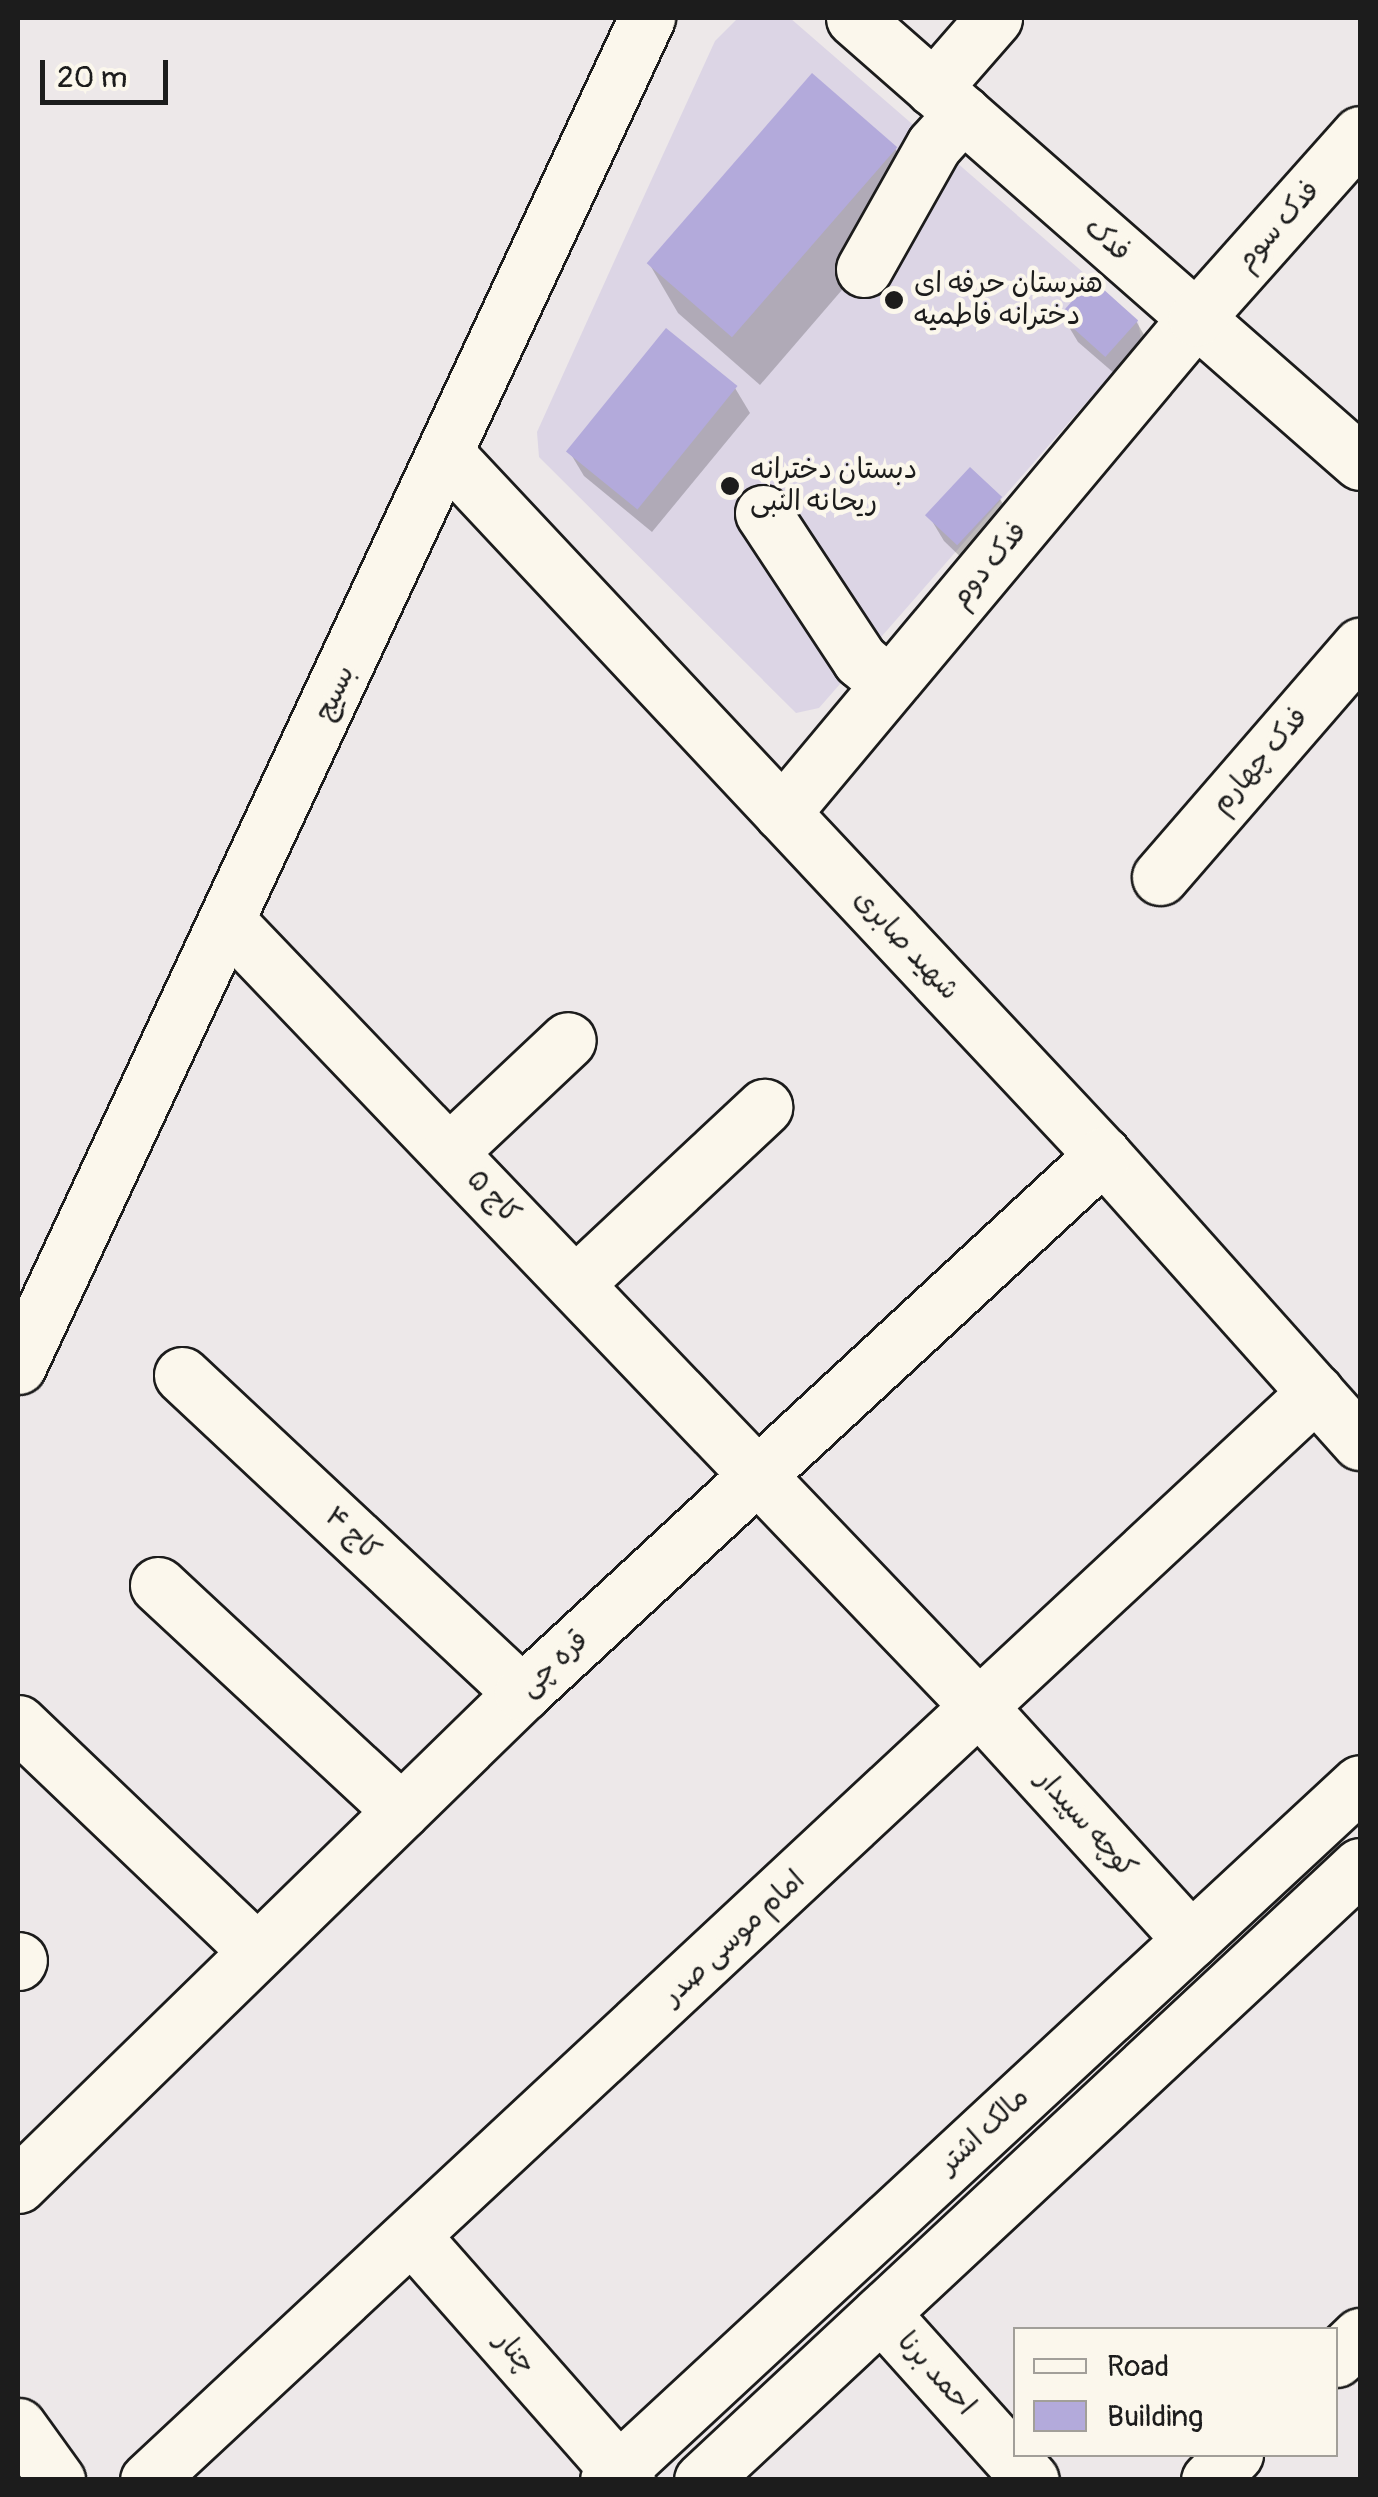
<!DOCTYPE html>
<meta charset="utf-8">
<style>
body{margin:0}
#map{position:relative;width:1378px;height:2497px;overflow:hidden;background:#ede8e9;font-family:Pangolin,"Playpen Sans Arabic",sans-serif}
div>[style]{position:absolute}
.built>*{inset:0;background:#dcd5e5}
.shadow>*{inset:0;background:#0003}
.building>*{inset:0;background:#b3aadb;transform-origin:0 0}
.roads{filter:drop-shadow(2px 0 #1c1c1c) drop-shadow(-2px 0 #1c1c1c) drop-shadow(0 2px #1c1c1c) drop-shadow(0 -2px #1c1c1c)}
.minor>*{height:55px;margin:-27.5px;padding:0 27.5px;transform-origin:27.5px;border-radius:27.5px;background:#fbf7ec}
.dots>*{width:28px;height:28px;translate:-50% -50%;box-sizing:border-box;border:5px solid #fbf7ec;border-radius:50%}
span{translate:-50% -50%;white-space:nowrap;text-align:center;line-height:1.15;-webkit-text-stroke:9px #fbf7ec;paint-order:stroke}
.street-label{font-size:28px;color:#1c1c1c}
.poi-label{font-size:28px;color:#1c1c1c}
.left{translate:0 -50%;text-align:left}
.frame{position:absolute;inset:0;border:20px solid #1c1c1c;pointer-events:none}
.legend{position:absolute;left:1013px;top:2327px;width:325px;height:130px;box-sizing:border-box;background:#fbf7ec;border:2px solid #a29f99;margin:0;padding:12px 18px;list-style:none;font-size:30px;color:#1c1c1c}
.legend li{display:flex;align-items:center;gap:20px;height:50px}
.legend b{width:50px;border:2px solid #a29f99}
.scale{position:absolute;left:40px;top:60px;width:128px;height:45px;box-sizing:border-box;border:5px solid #1c1c1c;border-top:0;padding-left:12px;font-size:30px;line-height:35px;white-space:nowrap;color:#1c1c1c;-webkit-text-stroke:8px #fbf7ec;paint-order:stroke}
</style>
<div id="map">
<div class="built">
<div style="clip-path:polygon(738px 18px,790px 18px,1138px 320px,1141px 340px,819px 708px,796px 713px,539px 457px,537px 432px,618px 253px,715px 41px)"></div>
</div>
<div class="shadow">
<div style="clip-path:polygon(895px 148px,923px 196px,760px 385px,678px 313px,650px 265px)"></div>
<div style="clip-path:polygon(1063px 317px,1136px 321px,1151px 347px,1122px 380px,1078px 342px)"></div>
<div style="clip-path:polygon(666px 332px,735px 388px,750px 413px,652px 532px,584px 476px,569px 451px)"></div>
<div style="clip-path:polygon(1000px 499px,1015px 524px,974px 570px,944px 541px,929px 516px)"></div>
</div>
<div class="building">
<div style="left:812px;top:73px;width:113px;height:252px;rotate:41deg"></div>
<div style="left:1092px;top:279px;width:62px;height:49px;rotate:42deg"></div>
<div style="left:666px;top:328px;width:92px;height:159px;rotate:39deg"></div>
<div style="left:970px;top:467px;width:44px;height:66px;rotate:43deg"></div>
</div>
<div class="roads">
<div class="minor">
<div style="left:854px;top:18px;width:673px;rotate:41.27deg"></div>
<div style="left:933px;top:88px;width:93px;rotate:-48.9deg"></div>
<div style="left:864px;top:269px;width:142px;rotate:-60.6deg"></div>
<div style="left:934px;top:145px;width:43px;rotate:-47.8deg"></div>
<div style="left:446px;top:454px;width:961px;rotate:46.86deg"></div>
<div style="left:1103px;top:1155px;width:385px;rotate:48.2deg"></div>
<div style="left:763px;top:513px;width:176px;rotate:56.6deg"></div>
<div style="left:860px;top:660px;width:38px;rotate:40deg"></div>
<div style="left:782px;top:813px;width:645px;rotate:-50.09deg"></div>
<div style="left:1196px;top:318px;width:246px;rotate:-48.3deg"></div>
<div style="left:1160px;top:877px;width:306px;rotate:-49.1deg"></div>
<div style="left:227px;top:921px;width:1091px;rotate:46.26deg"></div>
<div style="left:981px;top:1709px;width:312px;rotate:47.7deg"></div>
<div style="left:449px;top:1152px;width:163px;rotate:-43.3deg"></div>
<div style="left:576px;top:1283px;width:258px;rotate:-43.1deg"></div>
<div style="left:18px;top:1366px;width:1488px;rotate:-64.99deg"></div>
<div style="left:182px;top:1375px;width:466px;rotate:43.1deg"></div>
<div style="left:158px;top:1585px;width:332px;rotate:42.9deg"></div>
<div style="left:18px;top:1723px;width:330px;rotate:43.7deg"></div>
<div style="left:18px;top:1962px;width:2px;rotate:-63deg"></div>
<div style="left:18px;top:2185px;width:704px;rotate:-44.31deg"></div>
<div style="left:522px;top:1693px;width:792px;rotate:-42.8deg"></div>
<div style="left:412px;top:2236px;width:325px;rotate:48.6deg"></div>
<div style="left:881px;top:2313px;width:224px;rotate:48.1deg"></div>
<div style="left:1336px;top:2359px;width:33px;rotate:-44deg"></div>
<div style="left:18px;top:2426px;width:67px;rotate:54.2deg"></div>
<div style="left:148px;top:2480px;width:1596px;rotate:-42.97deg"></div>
<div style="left:608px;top:2480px;width:1025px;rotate:-42.83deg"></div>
<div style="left:702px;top:2480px;width:900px;rotate:-43.02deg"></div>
<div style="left:1209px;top:2480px;width:37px;rotate:-45deg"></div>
</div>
</div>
<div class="dots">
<div style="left:894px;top:300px;background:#1c1c1c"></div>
<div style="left:730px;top:486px;background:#1c1c1c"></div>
</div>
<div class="street-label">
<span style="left:1278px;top:226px;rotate:-48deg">فدک سوم</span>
<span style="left:1107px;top:240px;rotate:41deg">فدک</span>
<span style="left:989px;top:565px;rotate:-50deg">فدک دوم</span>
<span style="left:335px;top:693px;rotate:-65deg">بسیج</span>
<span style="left:1260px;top:761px;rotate:-49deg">فدک چهارم</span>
<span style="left:906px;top:945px;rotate:47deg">شهید صابری</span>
<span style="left:493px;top:1197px;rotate:46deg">کاج ۵</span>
<span style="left:352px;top:1534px;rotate:43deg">کاج ۴</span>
<span style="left:554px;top:1664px;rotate:-43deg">قره چی</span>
<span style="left:1086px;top:1824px;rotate:48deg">کوچه سپیدار</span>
<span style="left:734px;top:1938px;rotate:-43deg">امام موسی صدر</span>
<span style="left:984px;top:2131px;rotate:-43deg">مالک اشتر</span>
<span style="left:515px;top:2353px;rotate:49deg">چنار</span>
<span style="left:936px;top:2374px;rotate:48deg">احمد برنا</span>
</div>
<div class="poi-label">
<span class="left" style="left:914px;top:300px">هنرستان حرفه ای<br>دخترانه فاطمیه</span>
<span class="left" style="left:750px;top:486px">دبستان دخترانه<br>ریحانه النبی</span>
</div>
<div class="frame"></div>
<ul class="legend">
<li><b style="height:12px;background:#fbf7ec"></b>Road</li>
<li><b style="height:28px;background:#b3aadb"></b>Building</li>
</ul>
<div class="scale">20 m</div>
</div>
